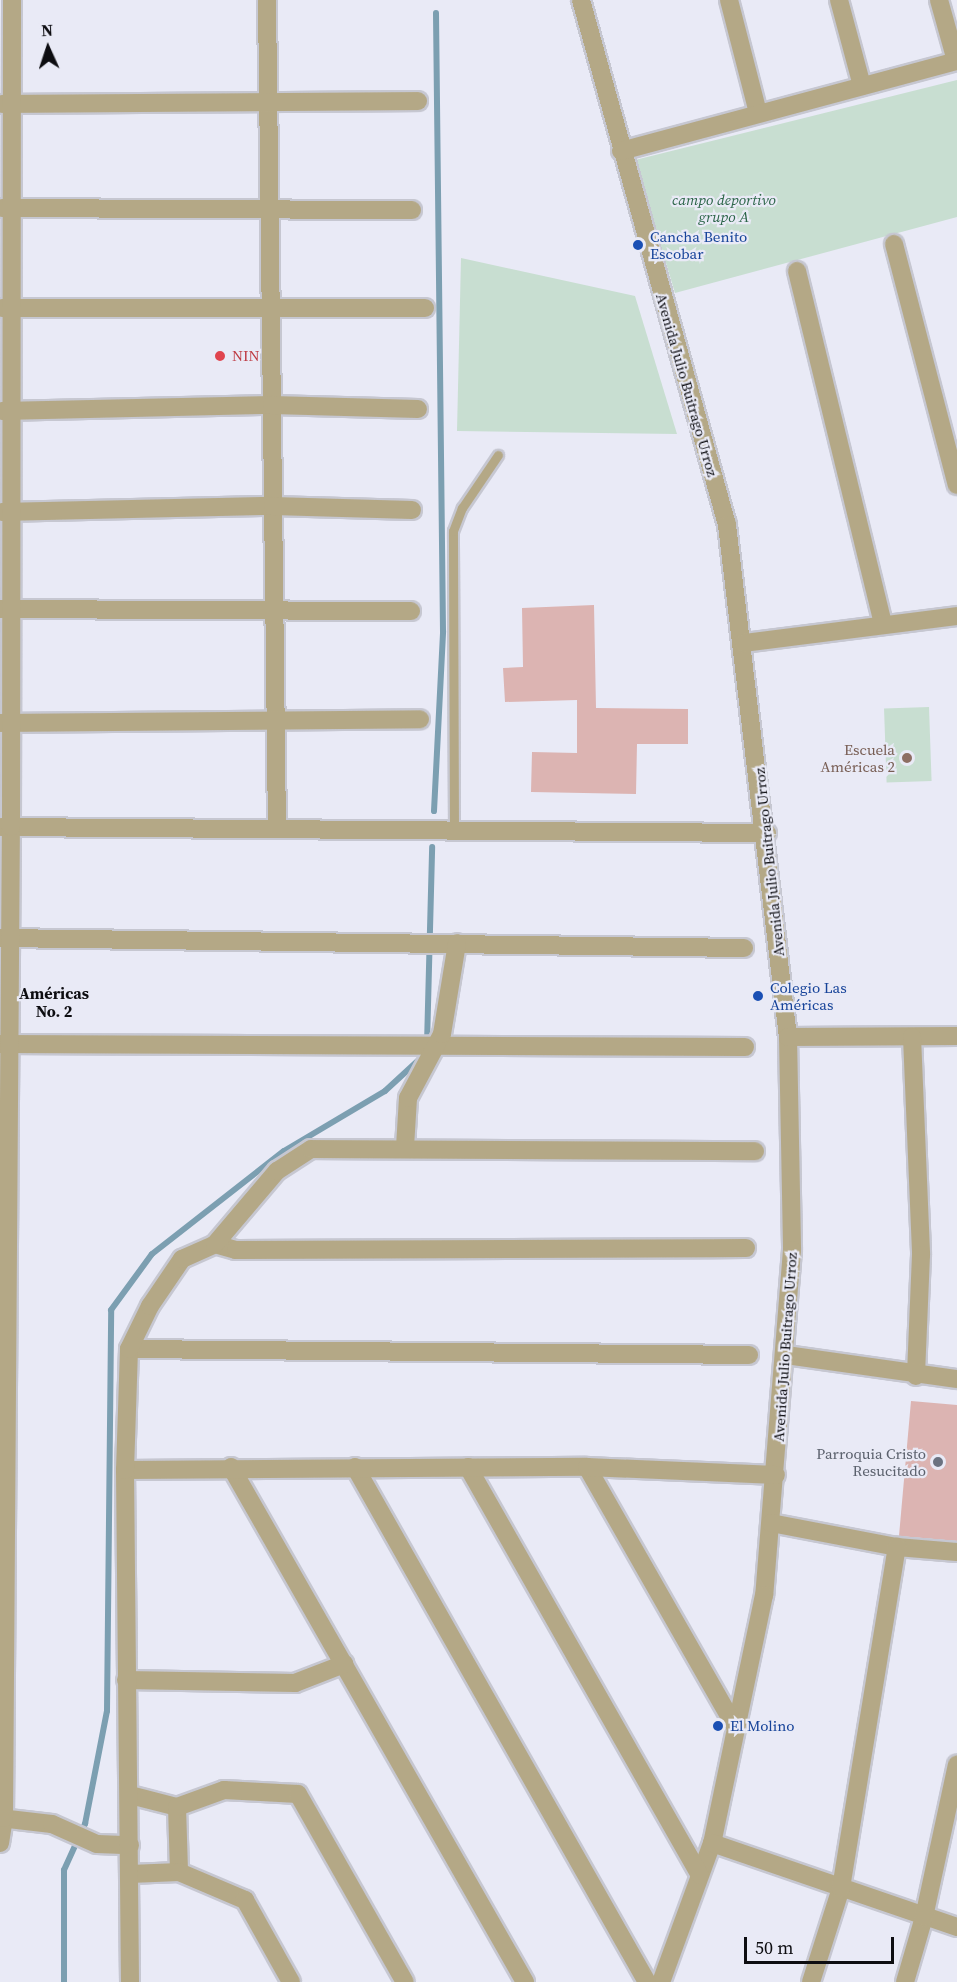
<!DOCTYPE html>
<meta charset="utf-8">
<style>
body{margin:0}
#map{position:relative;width:957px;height:1982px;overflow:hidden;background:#e9eaf6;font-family:"Source Serif 4",serif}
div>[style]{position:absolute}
.green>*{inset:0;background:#c8ded1;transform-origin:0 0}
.stream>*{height:6px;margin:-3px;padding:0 3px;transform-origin:3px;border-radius:3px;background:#7c9fb1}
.building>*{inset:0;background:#dcb4b2}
.roads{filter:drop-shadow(2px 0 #c6c7d1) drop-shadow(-2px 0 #c6c7d1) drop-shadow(0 2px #c6c7d1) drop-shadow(0 -2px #c6c7d1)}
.lane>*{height:9px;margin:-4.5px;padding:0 4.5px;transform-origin:4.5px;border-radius:4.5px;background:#b4a886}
.street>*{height:18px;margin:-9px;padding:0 9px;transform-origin:9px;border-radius:9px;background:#b4a886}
.dots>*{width:16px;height:16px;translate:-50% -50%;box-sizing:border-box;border:3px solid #e9eaf6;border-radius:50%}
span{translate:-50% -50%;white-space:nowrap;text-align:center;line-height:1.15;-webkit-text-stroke:4.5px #e9eaf6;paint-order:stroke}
.park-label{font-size:15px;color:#2a6447;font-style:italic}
.transit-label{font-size:15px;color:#164399}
.left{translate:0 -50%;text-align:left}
.health-label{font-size:15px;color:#be3a42}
.street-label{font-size:15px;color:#0d0d11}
.education-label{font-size:15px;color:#785e54}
.right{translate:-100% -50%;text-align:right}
.worship-label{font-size:15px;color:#5b616d}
.neighbourhood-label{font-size:16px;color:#0d0d11;font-weight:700}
.north{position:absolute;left:18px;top:18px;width:60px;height:60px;-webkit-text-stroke:4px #e9eaf6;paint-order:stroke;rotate:357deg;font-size:16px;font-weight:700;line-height:24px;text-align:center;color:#0d0d11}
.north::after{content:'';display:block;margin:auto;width:21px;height:27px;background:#0d0d11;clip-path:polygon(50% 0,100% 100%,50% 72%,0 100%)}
.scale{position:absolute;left:744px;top:1937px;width:150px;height:27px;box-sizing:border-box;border:3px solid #0d0d11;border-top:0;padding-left:8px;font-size:18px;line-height:21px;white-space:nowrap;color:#0d0d11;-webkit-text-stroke:4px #e9eaf6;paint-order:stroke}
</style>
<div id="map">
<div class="green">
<div style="clip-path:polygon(957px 80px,957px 217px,675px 293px,635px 160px)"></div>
<div style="clip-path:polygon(461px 258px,635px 296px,677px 434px,457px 431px)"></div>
<div style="left:929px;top:707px;width:74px;height:45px;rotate:88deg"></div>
</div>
<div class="stream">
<div style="left:434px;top:811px;width:180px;rotate:-87.1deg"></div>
<div style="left:443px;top:631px;width:618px;rotate:-90.65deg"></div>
<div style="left:427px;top:1044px;width:197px;rotate:-88.5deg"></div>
<div style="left:64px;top:1982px;width:112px;rotate:-90deg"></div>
<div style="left:64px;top:1870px;width:51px;rotate:-65.5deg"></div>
<div style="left:85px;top:1824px;width:115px;rotate:-79deg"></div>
<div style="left:107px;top:1711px;width:401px;rotate:-89.4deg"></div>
<div style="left:111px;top:1310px;width:69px;rotate:-53.8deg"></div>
<div style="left:152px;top:1254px;width:167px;rotate:-38deg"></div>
<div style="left:284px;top:1151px;width:117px;rotate:-30.7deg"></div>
<div style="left:385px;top:1091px;width:52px;rotate:-42.6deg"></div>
</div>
<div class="building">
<div style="clip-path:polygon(594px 605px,596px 708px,688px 709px,688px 744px,637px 744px,636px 794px,531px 792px,532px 752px,577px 753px,577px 700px,505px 702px,503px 668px,523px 667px,522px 608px)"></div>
<div style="clip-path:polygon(911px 1401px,957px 1405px,957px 1541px,899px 1536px)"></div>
</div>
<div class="roads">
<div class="lane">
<div style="left:454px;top:830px;width:299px;rotate:-90.2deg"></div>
<div style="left:453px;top:531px;width:25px;rotate:-69deg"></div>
<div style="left:462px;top:508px;width:64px;rotate:-55.8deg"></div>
</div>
<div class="street">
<div style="left:267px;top:0;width:829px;rotate:89.31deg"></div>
<div style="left:581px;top:0;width:545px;rotate:74.46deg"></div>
<div style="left:727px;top:525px;width:516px;rotate:83.21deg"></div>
<div style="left:788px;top:1037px;width:213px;rotate:88.9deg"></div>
<div style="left:792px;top:1250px;width:346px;rotate:94.6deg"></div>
<div style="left:764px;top:1595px;width:253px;rotate:101.8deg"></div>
<div style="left:712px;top:1843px;width:148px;rotate:110.1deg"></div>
<div style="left:729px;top:0;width:117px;rotate:75.6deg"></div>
<div style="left:839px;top:0;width:89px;rotate:75deg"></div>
<div style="left:939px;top:0;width:63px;rotate:74.4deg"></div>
<div style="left:2px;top:104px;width:416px;rotate:-0.4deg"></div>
<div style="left:621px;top:151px;width:348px;rotate:-15deg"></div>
<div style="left:2px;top:208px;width:410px;rotate:0.3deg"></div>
<div style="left:894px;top:244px;width:249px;rotate:75.4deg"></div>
<div style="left:797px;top:271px;width:364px;rotate:76.3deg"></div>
<div style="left:2px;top:308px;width:423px"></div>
<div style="left:2px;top:411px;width:270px;rotate:-1.3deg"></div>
<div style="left:272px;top:405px;width:146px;rotate:1.6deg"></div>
<div style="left:2px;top:512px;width:271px;rotate:-1.3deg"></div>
<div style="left:273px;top:506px;width:139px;rotate:1.6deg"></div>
<div style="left:0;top:609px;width:411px;rotate:0.3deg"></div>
<div style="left:744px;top:643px;width:215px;rotate:-7.2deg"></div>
<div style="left:0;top:723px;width:420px;rotate:-0.5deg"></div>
<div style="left:1px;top:827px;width:766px;rotate:0.45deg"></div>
<div style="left:0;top:938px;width:744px;rotate:0.77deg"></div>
<div style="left:788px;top:1037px;width:169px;rotate:-0.3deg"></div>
<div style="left:912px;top:1037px;width:218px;rotate:87.6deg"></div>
<div style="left:921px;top:1255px;width:121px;rotate:92.4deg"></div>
<div style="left:0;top:1044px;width:745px;rotate:0.23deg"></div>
<div style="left:405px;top:1147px;width:49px;rotate:-86.5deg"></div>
<div style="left:408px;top:1098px;width:72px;rotate:-62deg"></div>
<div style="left:442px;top:1034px;width:92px;rotate:-80.6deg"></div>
<div style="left:215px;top:1244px;width:22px;rotate:16deg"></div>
<div style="left:236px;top:1250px;width:510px;rotate:-0.22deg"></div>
<div style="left:129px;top:1349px;width:620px;rotate:0.55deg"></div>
<div style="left:786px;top:1355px;width:173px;rotate:8deg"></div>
<div style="left:231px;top:1467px;width:593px;rotate:60.28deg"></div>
<div style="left:355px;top:1467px;width:592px;rotate:60.45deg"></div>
<div style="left:468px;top:1467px;width:469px;rotate:60.4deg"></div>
<div style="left:587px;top:1467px;width:301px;rotate:60.3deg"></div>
<div style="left:125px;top:1470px;width:462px;rotate:-0.4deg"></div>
<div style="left:587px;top:1467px;width:189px;rotate:2.4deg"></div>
<div style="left:771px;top:1523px;width:128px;rotate:10.8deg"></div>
<div style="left:897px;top:1547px;width:60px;rotate:4.8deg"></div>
<div style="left:126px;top:1680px;width:169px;rotate:1deg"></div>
<div style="left:295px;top:1683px;width:53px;rotate:-21.2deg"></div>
<div style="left:130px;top:1795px;width:49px;rotate:14.3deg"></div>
<div style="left:177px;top:1807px;width:65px;rotate:88.2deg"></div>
<div style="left:177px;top:1807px;width:50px;rotate:-19.9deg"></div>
<div style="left:224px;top:1790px;width:74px;rotate:3.1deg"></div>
<div style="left:298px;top:1794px;width:216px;rotate:60.4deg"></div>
<div style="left:0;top:1818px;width:52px;rotate:6.6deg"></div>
<div style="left:52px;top:1824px;width:49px;rotate:24deg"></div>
<div style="left:97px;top:1844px;width:33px;rotate:2deg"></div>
<div style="left:0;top:1843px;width:25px;rotate:-81deg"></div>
<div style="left:4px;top:1818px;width:991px;rotate:-89.6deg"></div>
<div style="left:11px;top:827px;width:827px;rotate:-89.93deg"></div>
<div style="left:712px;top:1843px;width:259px;rotate:18.9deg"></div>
<div style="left:130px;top:1874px;width:49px;rotate:-2.3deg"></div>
<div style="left:179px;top:1872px;width:72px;rotate:23deg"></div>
<div style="left:245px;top:1900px;width:94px;rotate:60.7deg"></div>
<div style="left:130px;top:1982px;width:512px;rotate:-90.56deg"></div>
<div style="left:125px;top:1470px;width:121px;rotate:-88.1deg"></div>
<div style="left:129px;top:1349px;width:48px;rotate:-64deg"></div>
<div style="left:150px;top:1306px;width:57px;rotate:-55.8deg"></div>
<div style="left:182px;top:1259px;width:36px;rotate:-24deg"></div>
<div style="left:215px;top:1244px;width:96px;rotate:-49.7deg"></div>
<div style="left:277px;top:1171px;width:40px;rotate:-32.9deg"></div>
<div style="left:311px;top:1149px;width:444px;rotate:0.3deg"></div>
<div style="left:811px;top:1982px;width:99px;rotate:-72.3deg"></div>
<div style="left:841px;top:1888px;width:346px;rotate:-80.7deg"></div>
<div style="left:905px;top:1982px;width:68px;rotate:-73.7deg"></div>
<div style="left:924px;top:1917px;width:156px;rotate:-77.8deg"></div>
</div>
</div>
<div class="dots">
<div style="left:638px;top:245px;background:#1a4fb4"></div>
<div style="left:220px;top:356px;background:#e0444e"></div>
<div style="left:907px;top:758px;background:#8d6e63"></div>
<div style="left:758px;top:996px;background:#1a4fb4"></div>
<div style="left:938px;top:1462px;background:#6b7280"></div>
<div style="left:718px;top:1726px;background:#1a4fb4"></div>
</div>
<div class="park-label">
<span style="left:724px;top:208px">campo deportivo<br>grupo A</span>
</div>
<div class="transit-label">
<span class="left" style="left:650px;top:245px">Cancha Benito<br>Escobar</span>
<span class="left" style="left:770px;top:996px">Colegio Las<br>Américas</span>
<span class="left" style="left:730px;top:1726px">El Molino</span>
</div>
<div class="health-label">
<span class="left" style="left:232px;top:356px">NIN</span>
</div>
<div class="street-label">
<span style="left:687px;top:385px;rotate:74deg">Avenida Julio Buitrago Urroz</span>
<span style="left:769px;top:862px;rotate:-96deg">Avenida Julio Buitrago Urroz</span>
<span style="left:785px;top:1347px;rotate:-86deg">Avenida Julio Buitrago Urroz</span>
</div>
<div class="education-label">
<span class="right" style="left:895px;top:758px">Escuela<br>Américas 2</span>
</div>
<div class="worship-label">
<span class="right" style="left:926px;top:1462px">Parroquia Cristo<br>Resucitado</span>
</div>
<div class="neighbourhood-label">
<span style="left:54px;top:1002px">Américas<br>No. 2</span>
</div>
<div class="north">N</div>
<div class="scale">50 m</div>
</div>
